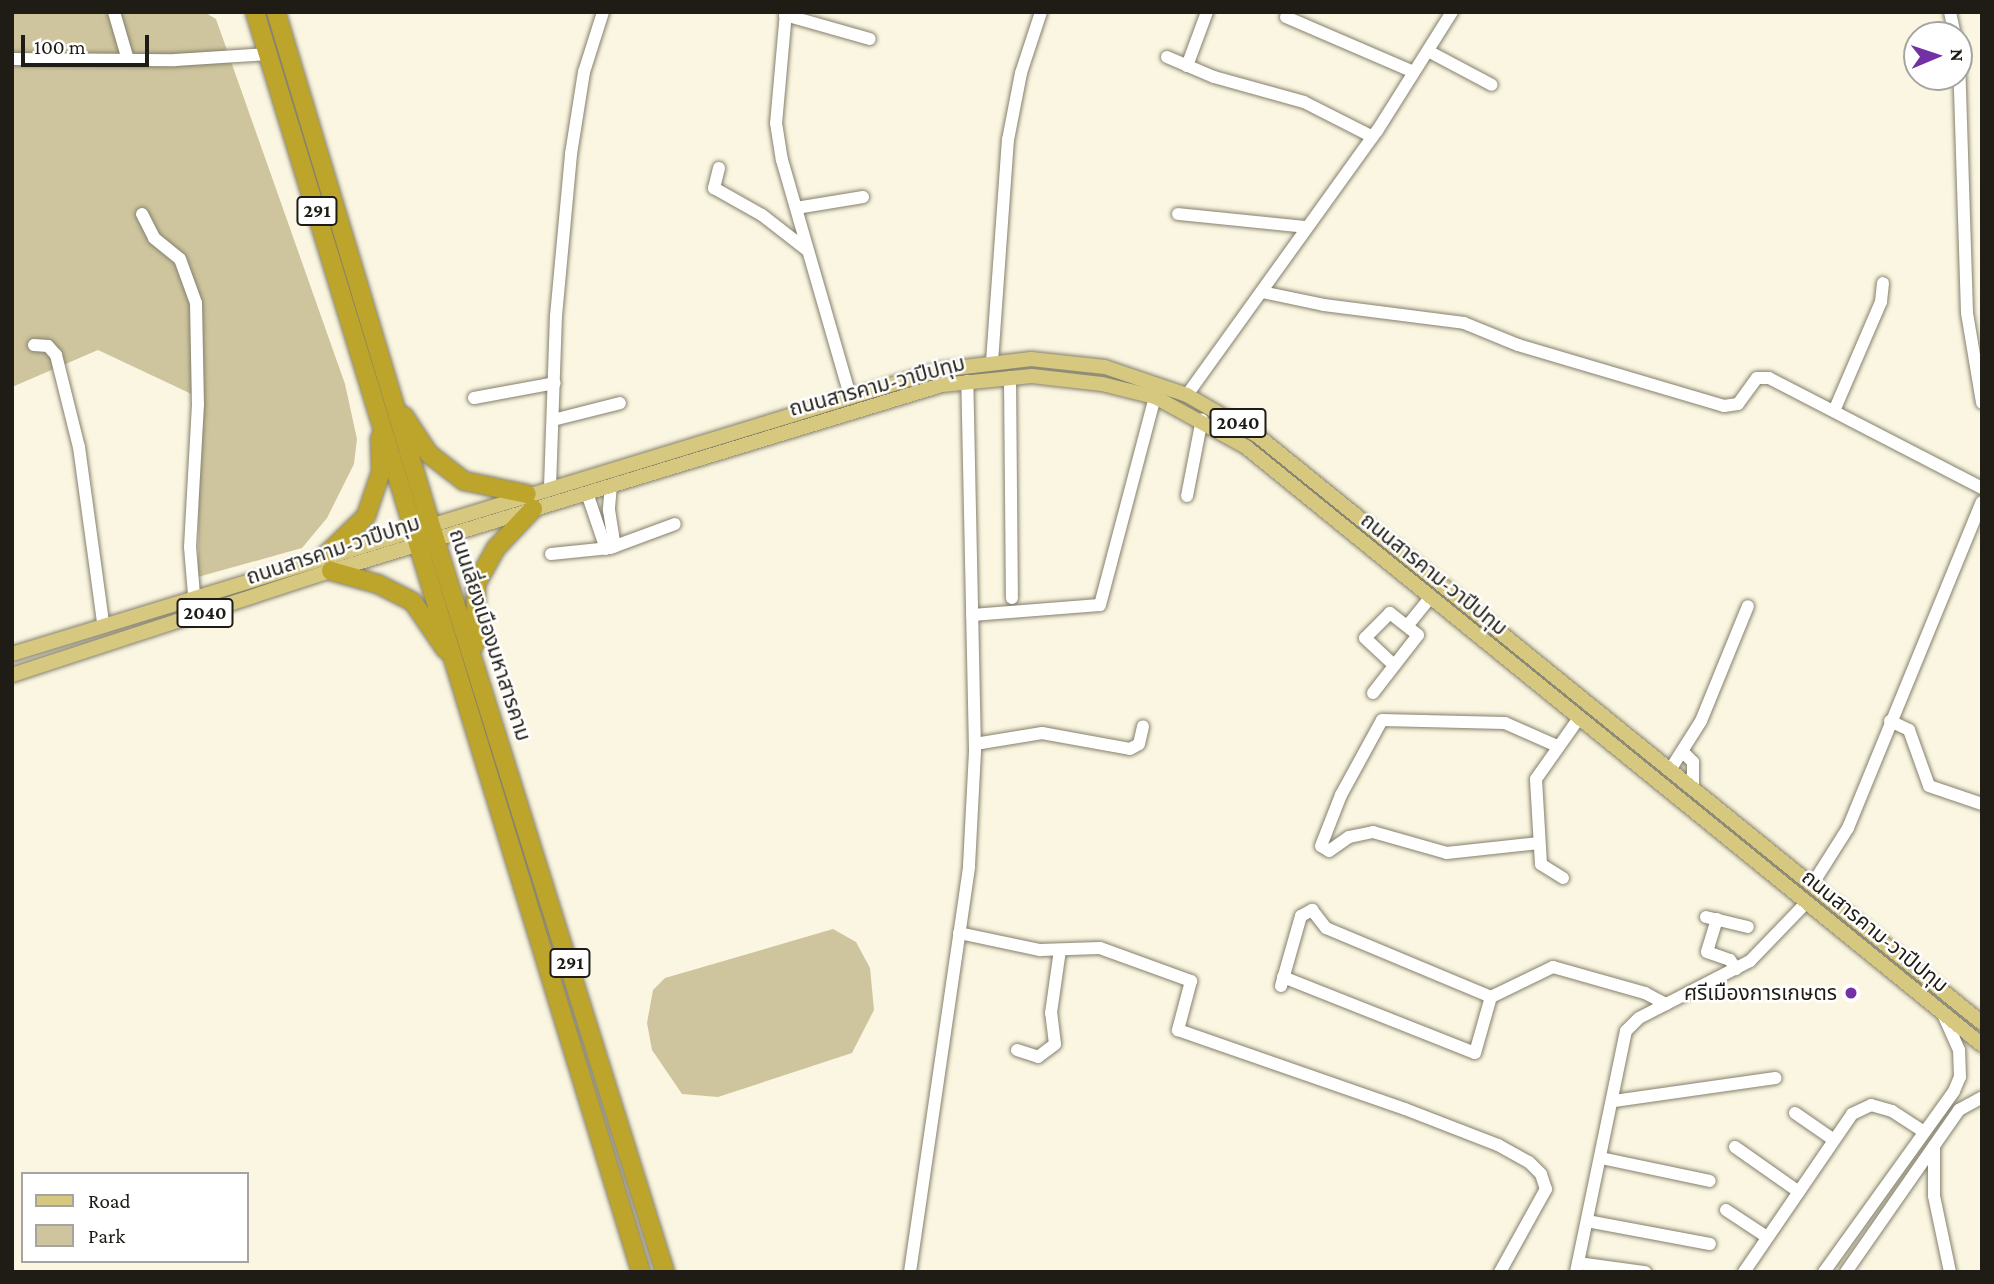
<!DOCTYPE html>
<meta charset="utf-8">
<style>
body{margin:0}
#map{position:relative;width:1994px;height:1284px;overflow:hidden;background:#fbf6e1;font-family:"Crimson Pro","Noto Sans Thai",serif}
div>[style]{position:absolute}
.green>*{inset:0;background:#cec59e}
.roads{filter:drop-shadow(0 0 2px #84806d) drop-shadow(0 0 2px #84806d)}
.minor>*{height:12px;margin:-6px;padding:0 6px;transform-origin:6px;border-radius:6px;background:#fff}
.major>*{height:14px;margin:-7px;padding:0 7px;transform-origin:7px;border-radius:7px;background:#d7c880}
.highway>*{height:18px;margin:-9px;padding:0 9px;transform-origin:9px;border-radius:9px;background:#bda42b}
.dots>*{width:19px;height:19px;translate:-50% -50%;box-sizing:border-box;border:4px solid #fff;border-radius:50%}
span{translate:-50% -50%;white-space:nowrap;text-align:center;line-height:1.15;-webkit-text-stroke:5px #fff;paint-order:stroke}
.shield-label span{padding:2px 5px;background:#fff;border:2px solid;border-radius:5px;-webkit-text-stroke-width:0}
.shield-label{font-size:19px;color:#1e1c15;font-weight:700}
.street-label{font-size:21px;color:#1e1c15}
.poi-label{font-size:21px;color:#1e1c15}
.right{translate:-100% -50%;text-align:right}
.frame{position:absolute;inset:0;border:14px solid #1e1c15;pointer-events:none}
.legend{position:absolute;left:21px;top:1172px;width:228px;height:91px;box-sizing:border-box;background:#fff;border:2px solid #a5a4a1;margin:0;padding:9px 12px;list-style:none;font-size:21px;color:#1e1c15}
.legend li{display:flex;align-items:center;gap:14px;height:35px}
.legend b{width:35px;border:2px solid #a5a4a1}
.north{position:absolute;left:1903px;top:21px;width:70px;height:70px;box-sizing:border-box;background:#fff;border:2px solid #a5a4a1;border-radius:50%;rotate:88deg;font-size:19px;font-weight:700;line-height:28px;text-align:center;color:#1e1c15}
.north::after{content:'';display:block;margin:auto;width:24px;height:32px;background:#7331a5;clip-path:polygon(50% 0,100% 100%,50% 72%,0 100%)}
.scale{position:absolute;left:21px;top:35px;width:128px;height:32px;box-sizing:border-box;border:4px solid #1e1c15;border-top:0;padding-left:9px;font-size:21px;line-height:24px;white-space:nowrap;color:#1e1c15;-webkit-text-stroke:5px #fff;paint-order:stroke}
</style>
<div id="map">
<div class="green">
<div style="clip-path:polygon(12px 12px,204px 12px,216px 19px,345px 384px,357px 439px,354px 464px,327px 518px,302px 548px,198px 577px,200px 398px,98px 350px,12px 387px)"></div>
<div style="clip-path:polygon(833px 929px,856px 942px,870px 968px,874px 1010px,852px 1053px,718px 1097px,682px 1094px,652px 1050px,647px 1023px,653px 990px,665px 978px)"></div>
</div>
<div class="roads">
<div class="minor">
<div style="left:114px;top:12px;width:50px;rotate:73.7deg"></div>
<div style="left:786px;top:12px;width:111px;rotate:95.1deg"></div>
<div style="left:776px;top:123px;width:37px;rotate:81deg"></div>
<div style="left:782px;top:160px;width:245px;rotate:73.9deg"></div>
<div style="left:1950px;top:12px;width:24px;rotate:78deg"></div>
<div style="left:785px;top:15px;width:88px;rotate:15.8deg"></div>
<div style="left:1286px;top:17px;width:139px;rotate:23.3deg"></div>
<div style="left:1428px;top:51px;width:72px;rotate:28deg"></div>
<div style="left:1167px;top:57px;width:51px;rotate:23.1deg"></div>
<div style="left:1214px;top:77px;width:93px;rotate:15.5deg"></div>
<div style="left:1304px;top:102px;width:77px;rotate:26.9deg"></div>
<div style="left:1959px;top:58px;width:255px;rotate:88.2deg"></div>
<div style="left:1967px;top:313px;width:91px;rotate:80.5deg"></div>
<div style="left:12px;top:59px;width:163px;rotate:0.4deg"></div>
<div style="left:175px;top:60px;width:94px;rotate:-3.7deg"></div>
<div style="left:1187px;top:66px;width:58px;rotate:-69.7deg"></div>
<div style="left:719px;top:168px;width:21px;rotate:104deg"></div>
<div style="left:714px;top:188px;width:55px;rotate:29.4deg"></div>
<div style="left:762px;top:215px;width:57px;rotate:37.9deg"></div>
<div style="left:796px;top:208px;width:68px;rotate:-9.3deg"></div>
<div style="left:142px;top:214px;width:27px;rotate:63deg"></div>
<div style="left:154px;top:238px;width:33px;rotate:39deg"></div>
<div style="left:180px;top:259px;width:47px;rotate:70deg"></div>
<div style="left:196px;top:303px;width:101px;rotate:88.9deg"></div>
<div style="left:198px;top:404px;width:143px;rotate:93.2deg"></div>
<div style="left:190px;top:547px;width:48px;rotate:85.2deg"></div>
<div style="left:1178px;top:214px;width:129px;rotate:5.8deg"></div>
<div style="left:1262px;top:292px;width:63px;rotate:11.8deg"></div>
<div style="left:1324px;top:305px;width:141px;rotate:7.3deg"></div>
<div style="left:1464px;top:323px;width:58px;rotate:22.2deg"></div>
<div style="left:1518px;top:345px;width:215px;rotate:16.5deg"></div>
<div style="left:1724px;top:406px;width:14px;rotate:-8deg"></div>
<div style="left:1738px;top:404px;width:32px;rotate:-54deg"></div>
<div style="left:1757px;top:378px;width:12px"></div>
<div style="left:1769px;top:378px;width:240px;rotate:27.3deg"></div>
<div style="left:34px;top:345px;width:14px;rotate:4deg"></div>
<div style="left:48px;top:346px;width:12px;rotate:48deg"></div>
<div style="left:56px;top:355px;width:95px;rotate:76deg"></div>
<div style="left:79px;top:447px;width:178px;rotate:82.2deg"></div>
<div style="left:992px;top:362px;width:223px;rotate:-85.9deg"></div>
<div style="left:1008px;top:140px;width:68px;rotate:-79deg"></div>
<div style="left:1021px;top:73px;width:64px;rotate:-71.8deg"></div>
<div style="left:1010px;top:377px;width:221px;rotate:89.5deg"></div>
<div style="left:1187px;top:395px;width:325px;rotate:-54.3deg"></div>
<div style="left:1377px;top:131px;width:141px;rotate:-57.8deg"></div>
<div style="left:474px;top:398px;width:82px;rotate:-10.5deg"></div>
<div style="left:1834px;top:411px;width:119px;rotate:-66.7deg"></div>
<div style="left:1881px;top:302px;width:19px;rotate:-84deg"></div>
<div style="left:553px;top:420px;width:69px;rotate:-14.2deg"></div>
<div style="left:611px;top:485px;width:25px;rotate:95deg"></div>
<div style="left:609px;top:510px;width:37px;rotate:81deg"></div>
<div style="left:550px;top:487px;width:171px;rotate:-88deg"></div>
<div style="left:556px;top:316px;width:163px;rotate:-84.7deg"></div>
<div style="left:571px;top:154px;width:83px;rotate:-81deg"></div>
<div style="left:584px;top:72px;width:63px;rotate:-72.4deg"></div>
<div style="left:587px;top:493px;width:59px;rotate:71.3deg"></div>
<div style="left:1187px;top:496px;width:78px;rotate:-79deg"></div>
<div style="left:551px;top:554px;width:59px;rotate:-5.8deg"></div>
<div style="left:610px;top:548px;width:69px;rotate:-20.3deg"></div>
<div style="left:972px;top:615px;width:128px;rotate:-4.5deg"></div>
<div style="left:1100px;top:605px;width:215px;rotate:-75.2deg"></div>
<div style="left:1408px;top:625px;width:36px;rotate:-51deg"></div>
<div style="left:1373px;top:693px;width:73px;rotate:-52.2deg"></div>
<div style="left:1418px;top:635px;width:36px;rotate:-142deg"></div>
<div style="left:1390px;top:613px;width:35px;rotate:135deg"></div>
<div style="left:1365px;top:638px;width:40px;rotate:43deg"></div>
<div style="left:1890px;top:721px;width:21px;rotate:25deg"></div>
<div style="left:1909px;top:730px;width:59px;rotate:70.3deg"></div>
<div style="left:1929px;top:786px;width:56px;rotate:18.8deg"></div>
<div style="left:975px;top:744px;width:68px;rotate:-9.3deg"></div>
<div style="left:1042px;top:733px;width:89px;rotate:10.3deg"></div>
<div style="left:1130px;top:749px;width:10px;rotate:-29deg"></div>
<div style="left:1139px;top:744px;width:18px;rotate:-77deg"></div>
<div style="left:1684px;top:753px;width:13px;rotate:45deg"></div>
<div style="left:1693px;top:762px;width:27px;rotate:90deg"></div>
<div style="left:1670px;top:770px;width:58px;rotate:-57.7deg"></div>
<div style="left:1701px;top:721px;width:124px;rotate:-67.8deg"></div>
<div style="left:1539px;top:843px;width:93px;rotate:173.8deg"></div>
<div style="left:1447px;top:853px;width:77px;rotate:-164.2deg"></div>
<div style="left:1373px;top:832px;width:25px;rotate:168deg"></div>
<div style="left:1349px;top:837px;width:24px;rotate:145deg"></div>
<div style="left:1329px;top:851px;width:9px;rotate:-148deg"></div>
<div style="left:1321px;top:846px;width:55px;rotate:-68.6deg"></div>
<div style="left:1341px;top:795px;width:85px;rotate:-61.3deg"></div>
<div style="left:1382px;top:720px;width:123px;rotate:1.4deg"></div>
<div style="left:1505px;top:723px;width:57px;rotate:23.9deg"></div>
<div style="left:1563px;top:878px;width:26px;rotate:-148deg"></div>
<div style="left:1541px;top:864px;width:85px;rotate:-93.4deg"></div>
<div style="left:1536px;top:779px;width:75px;rotate:-54.8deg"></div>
<div style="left:1812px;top:885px;width:67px;rotate:-57.7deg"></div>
<div style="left:1848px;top:828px;width:352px;rotate:-67.7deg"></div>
<div style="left:1706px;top:917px;width:43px;rotate:13.4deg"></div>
<div style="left:1717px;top:919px;width:34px;rotate:107deg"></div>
<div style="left:1707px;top:952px;width:24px;rotate:19deg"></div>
<div style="left:1730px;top:960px;width:11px;rotate:56deg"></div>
<div style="left:959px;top:933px;width:83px;rotate:11.9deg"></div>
<div style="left:1040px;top:950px;width:60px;rotate:-1.9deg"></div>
<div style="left:1100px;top:948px;width:97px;rotate:19.9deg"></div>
<div style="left:1191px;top:981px;width:51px;rotate:104.9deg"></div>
<div style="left:1178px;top:1030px;width:240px;rotate:19.2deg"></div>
<div style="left:1405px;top:1109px;width:100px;rotate:21.2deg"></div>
<div style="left:1498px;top:1145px;width:35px;rotate:29deg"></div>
<div style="left:1529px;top:1162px;width:17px;rotate:45deg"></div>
<div style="left:1541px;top:1174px;width:16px;rotate:72deg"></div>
<div style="left:1546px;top:1189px;width:95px;rotate:119deg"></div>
<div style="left:1283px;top:977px;width:206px;rotate:21.6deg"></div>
<div style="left:1475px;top:1053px;width:58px;rotate:-74.1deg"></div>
<div style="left:1281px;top:986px;width:73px;rotate:-74.1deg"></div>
<div style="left:1301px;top:916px;width:13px;rotate:-29deg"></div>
<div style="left:1312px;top:910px;width:23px;rotate:52deg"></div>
<div style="left:1326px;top:928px;width:179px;rotate:22.7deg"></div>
<div style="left:1491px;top:997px;width:69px;rotate:-25.8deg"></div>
<div style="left:1553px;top:967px;width:96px;rotate:15.8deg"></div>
<div style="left:1645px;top:993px;width:24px;rotate:28deg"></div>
<div style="left:1017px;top:1050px;width:22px;rotate:18deg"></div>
<div style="left:1038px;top:1057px;width:21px;rotate:-37deg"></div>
<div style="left:1055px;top:1044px;width:31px;rotate:-97deg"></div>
<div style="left:1051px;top:1013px;width:64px;rotate:-81.9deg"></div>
<div style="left:1614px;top:1101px;width:163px;rotate:-8.1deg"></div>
<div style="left:1795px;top:1113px;width:47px;rotate:34.7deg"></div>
<div style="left:1934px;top:1146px;width:50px;rotate:90deg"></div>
<div style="left:1934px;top:1196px;width:78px;rotate:78.1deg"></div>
<div style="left:1735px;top:1147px;width:78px;rotate:35.1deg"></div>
<div style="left:1601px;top:1158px;width:111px;rotate:11.9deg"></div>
<div style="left:1726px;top:1210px;width:49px;rotate:33.4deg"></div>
<div style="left:1587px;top:1221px;width:125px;rotate:10.6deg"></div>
<div style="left:1578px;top:1263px;width:68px;rotate:7.7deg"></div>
<div style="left:910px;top:1272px;width:410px;rotate:-81.7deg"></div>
<div style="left:969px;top:866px;width:116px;rotate:-87deg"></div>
<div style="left:975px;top:750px;width:369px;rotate:-91.2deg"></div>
<div style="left:1576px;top:1272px;width:246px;rotate:-78.3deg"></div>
<div style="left:1626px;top:1031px;width:18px;rotate:-45deg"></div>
<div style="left:1639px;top:1018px;width:125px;rotate:-27.2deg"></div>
<div style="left:1750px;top:961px;width:82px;rotate:-46deg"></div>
<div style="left:1744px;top:1272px;width:191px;rotate:-55.6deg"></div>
<div style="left:1852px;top:1114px;width:21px;rotate:-25deg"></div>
<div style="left:1871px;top:1105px;width:22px;rotate:16deg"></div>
<div style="left:1892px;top:1111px;width:38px;rotate:33deg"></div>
<div style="left:1824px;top:1272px;width:223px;rotate:-54.3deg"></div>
<div style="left:1954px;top:1091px;width:15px;rotate:-67deg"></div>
<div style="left:1960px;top:1077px;width:27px;rotate:-92deg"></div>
<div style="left:1959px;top:1050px;width:39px;rotate:-114deg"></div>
<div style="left:1846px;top:1272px;width:198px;rotate:-55.1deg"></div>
<div style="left:1959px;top:1110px;width:26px;rotate:-29deg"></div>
</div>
<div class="major">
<div style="left:12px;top:654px;width:970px;rotate:-17.03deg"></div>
<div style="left:939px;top:370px;width:93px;rotate:-6.8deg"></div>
<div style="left:1031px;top:359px;width:74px;rotate:6.2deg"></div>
<div style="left:1105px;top:367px;width:87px;rotate:18.9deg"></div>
<div style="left:1187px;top:395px;width:82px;rotate:30deg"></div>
<div style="left:1258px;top:436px;width:932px;rotate:39.03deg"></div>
<div style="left:12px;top:675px;width:336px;rotate:-18.1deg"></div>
<div style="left:331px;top:571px;width:639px;rotate:-16.93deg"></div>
<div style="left:942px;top:385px;width:90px;rotate:-5.7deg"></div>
<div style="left:1032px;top:376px;width:70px;rotate:6.5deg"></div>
<div style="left:1102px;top:384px;width:55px;rotate:13.8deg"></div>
<div style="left:1155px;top:397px;width:104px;rotate:28.8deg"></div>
<div style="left:1246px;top:447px;width:948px;rotate:39.09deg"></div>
</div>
<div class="highway">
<div style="left:255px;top:12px;width:1318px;rotate:72.97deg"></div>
<div style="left:276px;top:12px;width:550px;rotate:73.21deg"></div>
<div style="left:435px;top:539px;width:768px;rotate:72.58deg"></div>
<div style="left:404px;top:416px;width:45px;rotate:56.7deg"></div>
<div style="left:429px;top:454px;width:44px;rotate:37.6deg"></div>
<div style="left:464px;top:481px;width:64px;rotate:11.7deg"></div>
<div style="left:326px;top:555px;width:56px;rotate:-44.3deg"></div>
<div style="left:366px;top:516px;width:46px;rotate:-71.2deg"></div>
<div style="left:381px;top:472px;width:34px;rotate:-92deg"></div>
<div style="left:331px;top:571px;width:49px;rotate:15.5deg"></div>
<div style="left:378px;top:584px;width:39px;rotate:27deg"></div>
<div style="left:413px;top:602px;width:58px;rotate:55.5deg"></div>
<div style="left:475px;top:644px;width:60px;rotate:-89deg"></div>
<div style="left:476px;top:584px;width:41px;rotate:-60.9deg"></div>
<div style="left:496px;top:548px;width:54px;rotate:-46.5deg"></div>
</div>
</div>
<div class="dots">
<div style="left:1851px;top:993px;background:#7331a5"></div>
</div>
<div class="shield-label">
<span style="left:317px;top:211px">291</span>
<span style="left:1238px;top:423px">2040</span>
<span style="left:205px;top:613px">2040</span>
<span style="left:570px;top:963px">291</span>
</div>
<div class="street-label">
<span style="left:877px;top:386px;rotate:-15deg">ถนนสารคาม-วาปีปทุม</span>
<span style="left:333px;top:550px;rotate:-18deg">ถนนสารคาม-วาปีปทุม</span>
<span style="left:1434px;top:574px;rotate:39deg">ถนนสารคาม-วาปีปทุม</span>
<span style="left:490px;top:635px;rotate:72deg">ถนนเลี่ยงเมืองมหาสารคาม</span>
<span style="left:1875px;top:931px;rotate:39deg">ถนนสารคาม-วาปีปทุม</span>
</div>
<div class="poi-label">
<span class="right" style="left:1837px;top:993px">ศรีเมืองการเกษตร</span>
</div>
<div class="frame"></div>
<ul class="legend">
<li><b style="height:9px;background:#d7c880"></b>Road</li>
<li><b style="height:19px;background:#cec59e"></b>Park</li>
</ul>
<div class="north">N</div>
<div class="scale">100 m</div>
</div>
